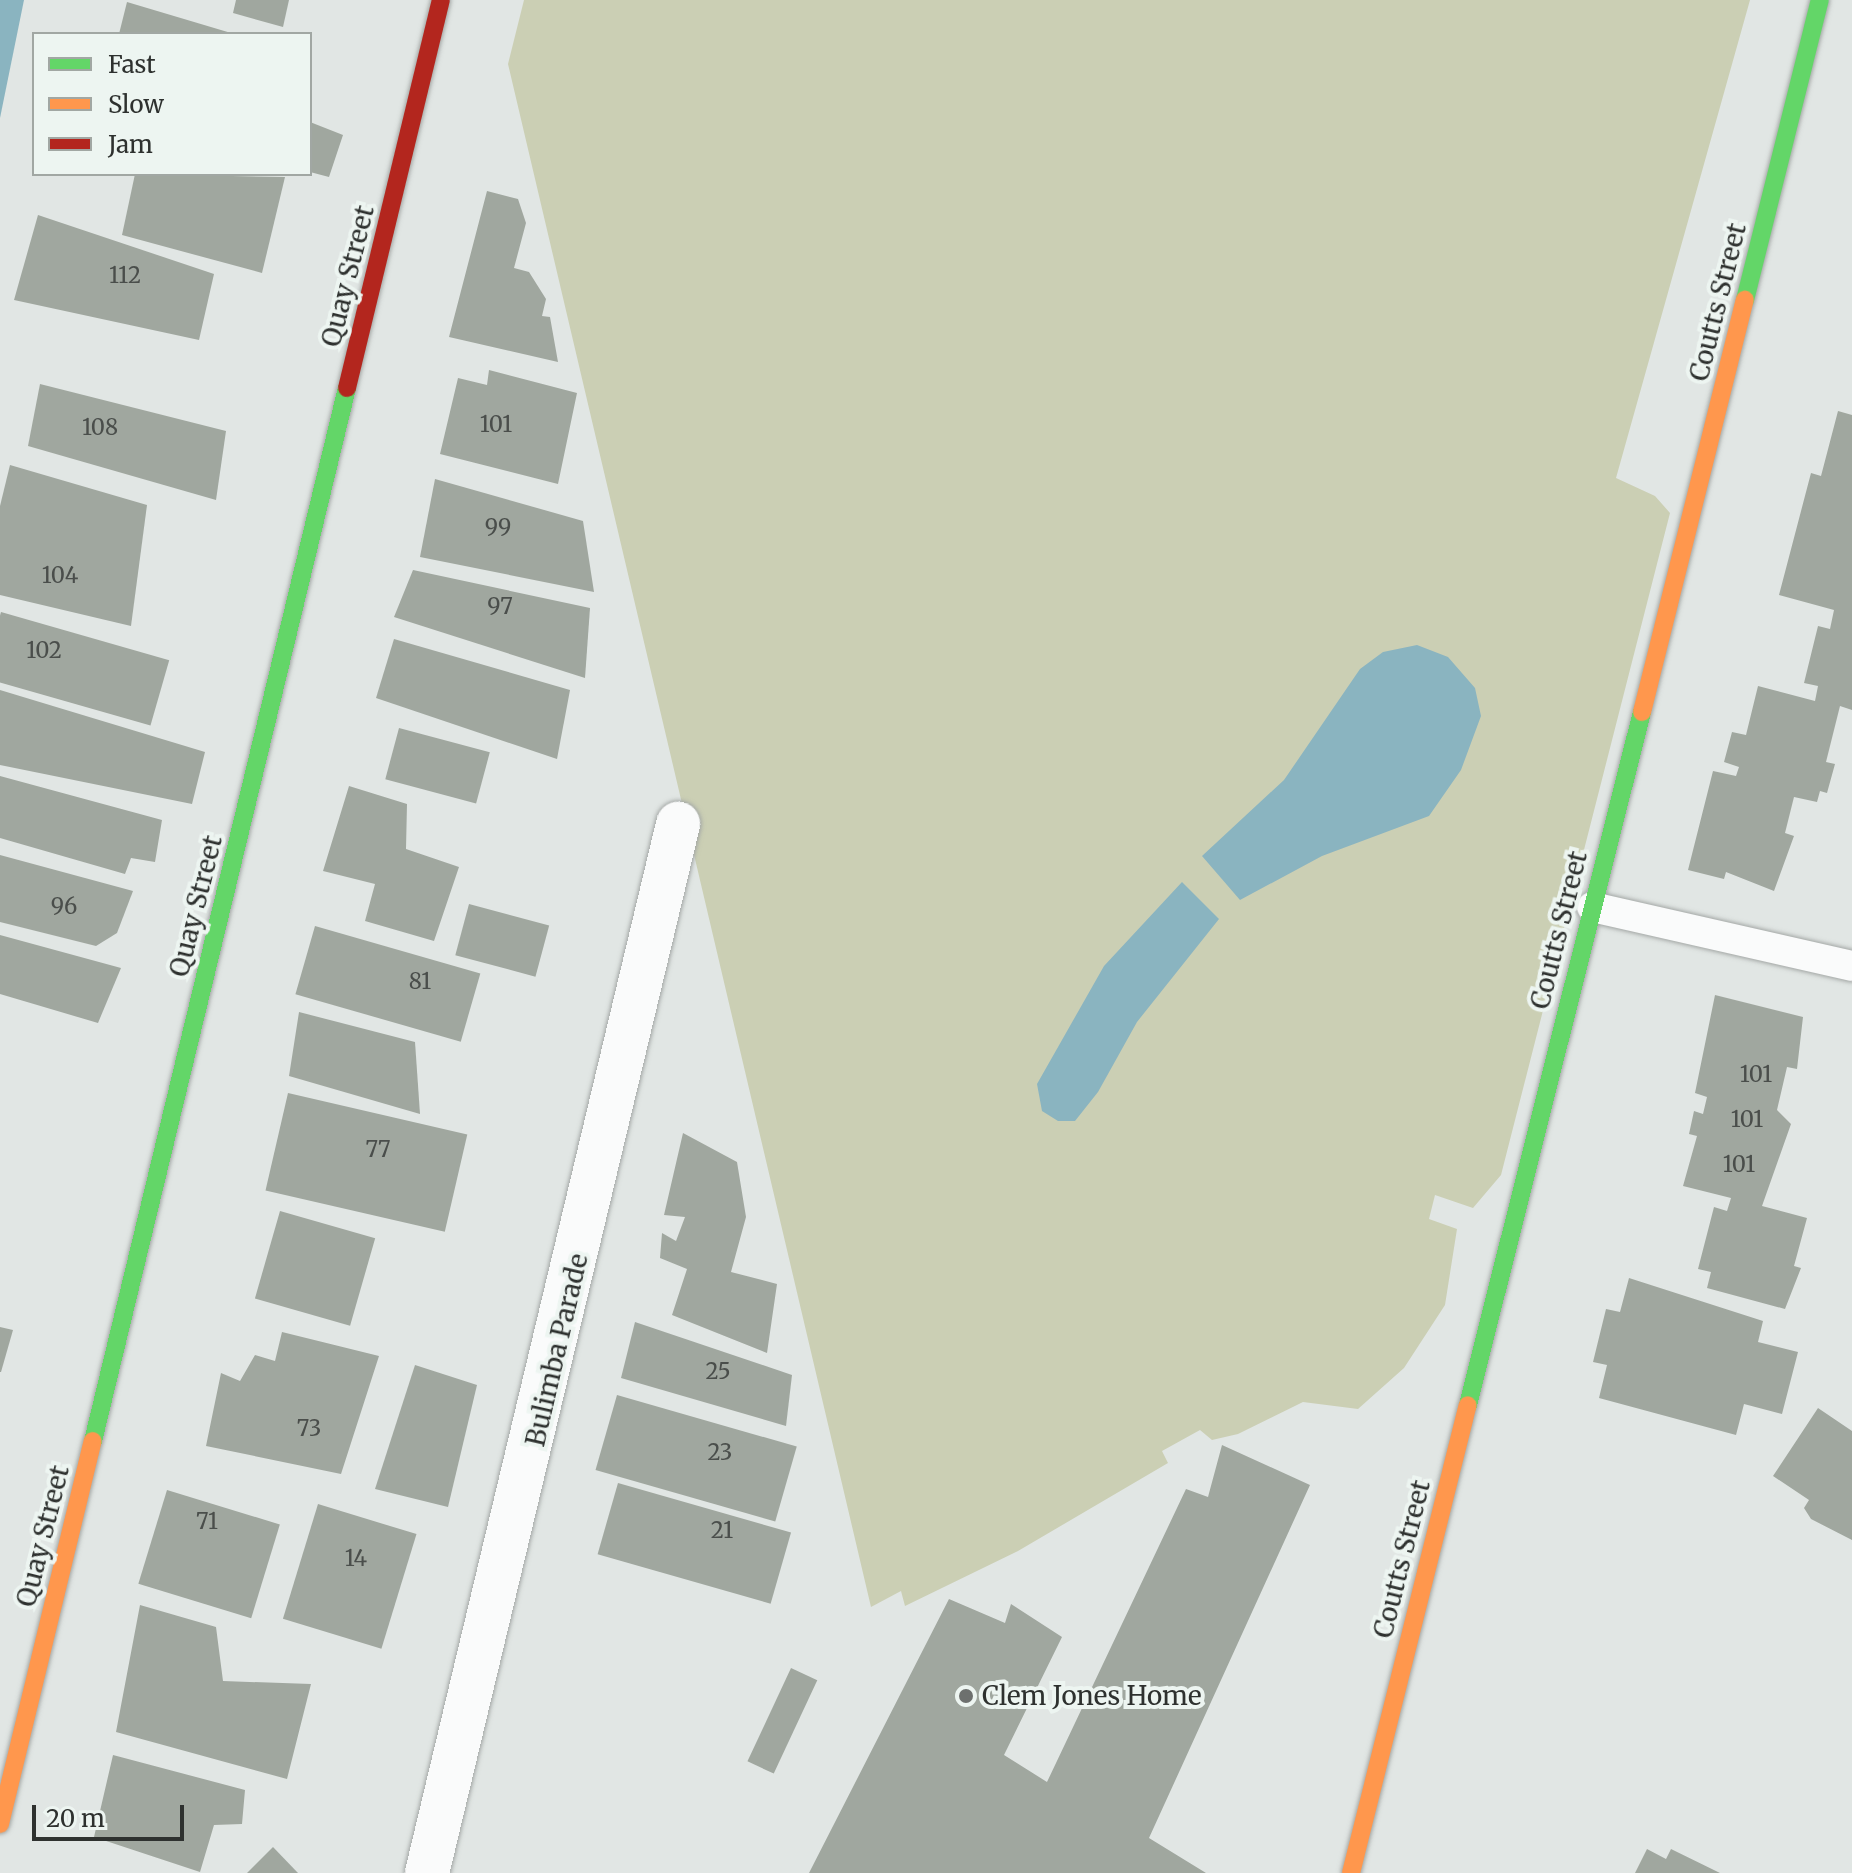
<!DOCTYPE html>
<style>
body{margin:0}
#map{position:relative;width:1852px;height:1873px;overflow:hidden;background:#e1e6e4;font-family:Merriweather,serif}
div>[style]{position:absolute}
.green>*{inset:0;background:#cbcfb4}
.water>*{inset:0;background:#8ab4c0}
.building>*{inset:0;background:#a0a79f;transform-origin:0 0}
.roads{filter:drop-shadow(0 0 2px #a4a8a6) drop-shadow(0 0 2px #a4a8a6)}
.lane>*{height:30px;margin:-15px;padding:0 15px;transform-origin:15px;border-radius:15px;background:#fafbfb}
.street>*{height:44px;margin:-22px;padding:0 22px;transform-origin:22px;border-radius:22px;background:#fafbfb}
.fast>*{height:18px;margin:-9px;padding:0 9px;transform-origin:9px;border-radius:9px;background:#63d668}
.slow>*{height:18px;margin:-9px;padding:0 9px;transform-origin:9px;border-radius:9px;background:#ff974d}
.jam>*{height:18px;margin:-9px;padding:0 9px;transform-origin:9px;border-radius:9px;background:#b3261e}
.dots>*{width:22px;height:22px;translate:-50% -50%;box-sizing:border-box;border:4px solid #edf5f1;border-radius:50%}
span{translate:-50% -50%;white-space:nowrap;text-align:center;line-height:1.15;-webkit-text-stroke:8px #edf5f1;paint-order:stroke}
.number-label{font-size:22px;color:#4a4e4b}
.number-label span{-webkit-text-stroke-width:0}
.street-label{font-size:26px;color:#2e312f}
.poi-label{font-size:26px;color:#2e312f}
.left{translate:0 -50%;text-align:left}
.legend{position:absolute;left:32px;top:32px;width:280px;height:144px;box-sizing:border-box;background:#edf5f1;border:2px solid #a1a7a3;margin:0;padding:10px 14px;list-style:none;font-size:24px;color:#2e312f}
.legend li{display:flex;align-items:center;gap:16px;height:40px}
.legend b{width:40px;border:2px solid #a1a7a3}
.scale{position:absolute;left:32px;top:1805px;width:152px;height:36px;box-sizing:border-box;border:4px solid #2e312f;border-top:0;padding-left:10px;font-size:24px;line-height:28px;white-space:nowrap;color:#2e312f;-webkit-text-stroke:6px #edf5f1;paint-order:stroke}
</style>
<div id="map">
<div class="green">
<div style="clip-path:polygon(524px 0,1750px 0,1616px 478px,1655px 496px,1670px 513px,1501px 1175px,1473px 1208px,1435px 1195px,1429px 1219px,1457px 1229px,1445px 1305px,1404px 1368px,1358px 1409px,1303px 1402px,1238px 1434px,1212px 1440px,1200px 1430px,1162px 1451px,1168px 1463px,1018px 1551px,905px 1606px,901px 1591px,871px 1607px,508px 64px)"></div>
</div>
<div class="water">
<div style="clip-path:polygon(0 0,24px 0,0 118px)"></div>
<div style="clip-path:polygon(1417px 645px,1448px 657px,1475px 688px,1481px 716px,1461px 770px,1429px 816px,1322px 856px,1240px 900px,1202px 856px,1284px 780px,1360px 669px,1383px 652px)"></div>
<div style="clip-path:polygon(1182px 882px,1219px 919px,1137px 1022px,1098px 1092px,1075px 1121px,1058px 1121px,1042px 1111px,1037px 1084px,1104px 966px)"></div>
</div>
<div class="building">
<div style="clip-path:polygon(236px 0,289px 0,283px 27px,233px 13px)"></div>
<div style="clip-path:polygon(127px 2px,231px 33px,231px 34px,119px 34px)"></div>
<div style="clip-path:polygon(310px 122px,343px 135px,329px 177px,310px 172px)"></div>
<div style="clip-path:polygon(135px 174px,285px 177px,262px 273px,122px 235px)"></div>
<div style="clip-path:polygon(487px 191px,518px 199px,526px 223px,514px 268px,529px 272px,546px 299px,542px 316px,550px 317px,558px 362px,449px 337px)"></div>
<div style="clip-path:polygon(38px 215px,214px 274px,199px 340px,14px 300px)"></div>
<div style="clip-path:polygon(489px 370px,577px 393px,558px 484px,440px 454px,458px 378px,487px 385px)"></div>
<div style="clip-path:polygon(40px 384px,226px 431px,216px 500px,28px 446px)"></div>
<div style="clip-path:polygon(1838px 411px,1852px 415px,1852px 710px,1840px 706px,1826px 762px,1835px 764px,1827px 793px,1820px 791px,1817px 802px,1794px 797px,1785px 833px,1794px 836px,1774px 891px,1726px 872px,1724px 879px,1688px 870px,1713px 771px,1736px 776px,1739px 767px,1724px 762px,1732px 732px,1746px 735px,1758px 686px,1815px 701px,1818px 686px,1804px 683px,1818px 626px,1830px 629px,1834px 610px,1779px 595px,1811px 473px,1821px 476px)"></div>
<div style="clip-path:polygon(10px 465px,147px 505px,131px 626px,0 595px,0 506px)"></div>
<div style="clip-path:polygon(435px 479px,583px 521px,594px 592px,420px 557px)"></div>
<div style="clip-path:polygon(413px 570px,590px 608px,585px 678px,394px 617px)"></div>
<div style="left:1px;top:612px;width:175px;height:68px;rotate:16deg"></div>
<div style="clip-path:polygon(394px 639px,570px 690px,557px 759px,376px 698px)"></div>
<div style="clip-path:polygon(0 690px,205px 752px,192px 804px,0 765px)"></div>
<div style="left:399px;top:728px;width:94px;height:53px;rotate:15deg"></div>
<div style="clip-path:polygon(0 776px,162px 820px,155px 862px,131px 858px,125px 874px,0 838px)"></div>
<div style="clip-path:polygon(349px 786px,407px 804px,406px 849px,459px 867px,434px 941px,365px 921px,375px 884px,323px 871px)"></div>
<div style="clip-path:polygon(0 855px,133px 891px,117px 933px,96px 946px,0 922px)"></div>
<div style="left:469px;top:904px;width:83px;height:53px;rotate:15deg"></div>
<div style="left:315px;top:926px;width:172px;height:71px;rotate:16deg"></div>
<div style="clip-path:polygon(0 935px,121px 968px,98px 1023px,0 994px)"></div>
<div style="clip-path:polygon(1715px 995px,1803px 1017px,1797px 1069px,1787px 1067px,1777px 1110px,1791px 1124px,1762px 1206px,1807px 1218px,1794px 1266px,1801px 1268px,1785px 1309px,1707px 1288px,1711px 1272px,1698px 1269px,1714px 1207px,1727px 1211px,1731px 1198px,1683px 1186px,1697px 1136px,1689px 1134px,1694px 1111px,1703px 1114px,1707px 1097px,1695px 1093px)"></div>
<div style="clip-path:polygon(299px 1012px,415px 1042px,420px 1114px,289px 1076px)"></div>
<div style="left:288px;top:1093px;width:184px;height:100px;rotate:13deg"></div>
<div style="clip-path:polygon(683px 1133px,737px 1162px,746px 1217px,731px 1272px,777px 1284px,767px 1353px,672px 1315px,687px 1269px,660px 1258px,662px 1233px,676px 1241px,685px 1217px,664px 1215px)"></div>
<div style="left:280px;top:1211px;width:99px;height:91px;rotate:16deg"></div>
<div style="clip-path:polygon(1629px 1278px,1763px 1321px,1758px 1342px,1798px 1352px,1782px 1414px,1744px 1404px,1736px 1435px,1599px 1398px,1607px 1365px,1593px 1362px,1606px 1309px,1620px 1312px)"></div>
<div style="clip-path:polygon(635px 1322px,792px 1375px,786px 1426px,621px 1378px)"></div>
<div style="clip-path:polygon(0 1327px,13px 1330px,1px 1372px,0 1372px)"></div>
<div style="clip-path:polygon(282px 1332px,379px 1356px,341px 1474px,206px 1446px,221px 1373px,240px 1381px,255px 1355px,275px 1361px)"></div>
<div style="clip-path:polygon(415px 1365px,477px 1385px,448px 1507px,375px 1489px)"></div>
<div style="left:617px;top:1395px;width:187px;height:78px;rotate:16deg"></div>
<div style="clip-path:polygon(1818px 1408px,1852px 1431px,1852px 1540px,1811px 1519px,1804px 1508px,1809px 1500px,1773px 1476px)"></div>
<div style="clip-path:polygon(1222px 1445px,1310px 1485px,1149px 1838px,1206px 1873px,809px 1873px,949px 1599px,1005px 1623px,1011px 1604px,1062px 1637px,1004px 1755px,1047px 1782px,1186px 1489px,1208px 1497px)"></div>
<div style="left:618px;top:1483px;width:180px;height:74px;rotate:16deg"></div>
<div style="left:167px;top:1490px;width:118px;height:98px;rotate:17deg"></div>
<div style="left:318px;top:1504px;width:103px;height:120px;rotate:17deg"></div>
<div style="clip-path:polygon(140px 1605px,216px 1627px,223px 1681px,311px 1684px,287px 1779px,116px 1732px)"></div>
<div style="left:791px;top:1668px;width:29px;height:103px;rotate:25deg"></div>
<div style="clip-path:polygon(113px 1755px,245px 1790px,242px 1824px,214px 1825px,200px 1872px,94px 1837px)"></div>
<div style="clip-path:polygon(273px 1847px,298px 1873px,247px 1873px)"></div>
<div style="clip-path:polygon(1647px 1849px,1666px 1859px,1671px 1849px,1720px 1873px,1635px 1873px)"></div>
</div>
<div class="roads">
<div class="lane">
<div style="left:1592px;top:907px;width:267px;rotate:12.8deg"></div>
</div>
<div class="street">
<div style="left:427px;top:1873px;width:1079px;rotate:-76.54deg"></div>
</div>
<div class="fast">
<div style="left:1745px;top:300px;width:309px;rotate:-76deg"></div>
<div style="left:1468px;top:1405px;width:715px;rotate:-75.91deg"></div>
<div style="left:93px;top:1441px;width:1083px;rotate:-76.44deg"></div>
</div>
<div class="slow">
<div style="left:1642px;top:712px;width:425px;rotate:-76deg"></div>
<div style="left:0;top:1824px;width:394px;rotate:-76.4deg"></div>
<div style="left:1351px;top:1873px;width:482px;rotate:-76deg"></div>
</div>
<div class="jam">
<div style="left:347px;top:388px;width:399px;rotate:-76.4deg"></div>
</div>
</div>
<div class="dots">
<div style="left:966px;top:1696px;background:#6d706e"></div>
</div>
<div class="number-label">
<span style="left:125px;top:276px">112</span>
<span style="left:496px;top:425px">101</span>
<span style="left:100px;top:428px">108</span>
<span style="left:498px;top:528px">99</span>
<span style="left:60px;top:576px">104</span>
<span style="left:500px;top:607px">97</span>
<span style="left:44px;top:651px">102</span>
<span style="left:64px;top:907px">96</span>
<span style="left:420px;top:982px">81</span>
<span style="left:1756px;top:1075px">101</span>
<span style="left:1747px;top:1120px">101</span>
<span style="left:378px;top:1150px">77</span>
<span style="left:1739px;top:1165px">101</span>
<span style="left:718px;top:1372px">25</span>
<span style="left:309px;top:1429px">73</span>
<span style="left:720px;top:1453px">23</span>
<span style="left:207px;top:1522px">71</span>
<span style="left:722px;top:1531px">21</span>
<span style="left:356px;top:1559px">14</span>
</div>
<div class="street-label">
<span style="left:348px;top:276px;rotate:-76deg">Quay Street</span>
<span style="left:1718px;top:302px;rotate:-76deg">Coutts Street</span>
<span style="left:196px;top:906px;rotate:-76deg">Quay Street</span>
<span style="left:1559px;top:930px;rotate:-76deg">Coutts Street</span>
<span style="left:557px;top:1350px;rotate:-77deg">Bulimba Parade</span>
<span style="left:43px;top:1536px;rotate:-76deg">Quay Street</span>
<span style="left:1402px;top:1559px;rotate:-76deg">Coutts Street</span>
</div>
<div class="poi-label">
<span class="left" style="left:982px;top:1696px">Clem Jones Home</span>
</div>
<ul class="legend">
<li><b style="height:10px;background:#63d668"></b>Fast</li>
<li><b style="height:10px;background:#ff974d"></b>Slow</li>
<li><b style="height:10px;background:#b3261e"></b>Jam</li>
</ul>
<div class="scale">20 m</div>
</div>
